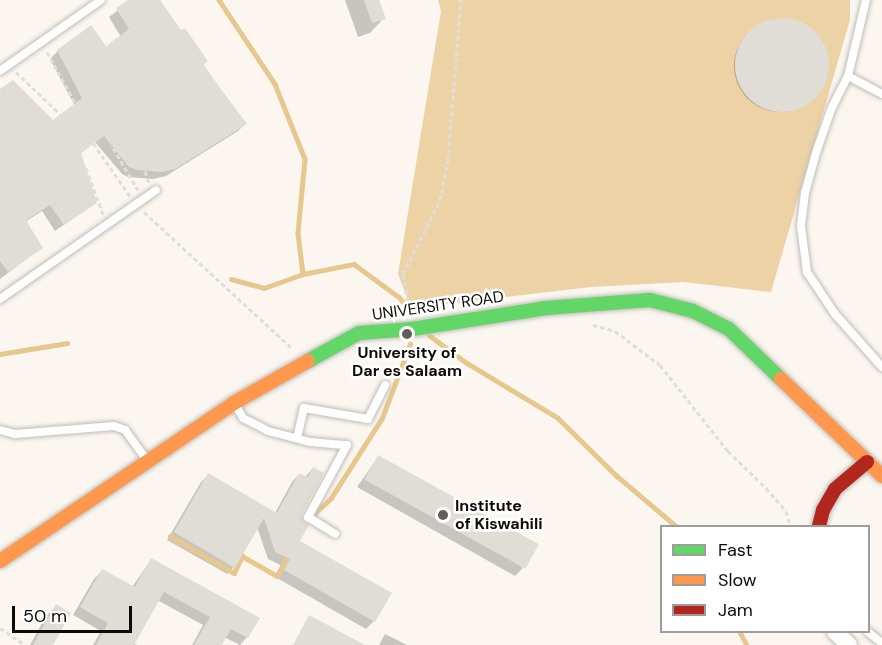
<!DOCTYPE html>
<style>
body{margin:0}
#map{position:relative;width:882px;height:645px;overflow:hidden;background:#fbf7f0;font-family:"DM Sans",sans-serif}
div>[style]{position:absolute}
.forest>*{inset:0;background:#ecd2a4}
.shadow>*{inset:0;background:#0003}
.round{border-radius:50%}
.stream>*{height:4.5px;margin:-2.25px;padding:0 2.25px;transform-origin:2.25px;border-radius:2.25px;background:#e6c78d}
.building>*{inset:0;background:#e0ddd7;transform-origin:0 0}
.path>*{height:3px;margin-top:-1.5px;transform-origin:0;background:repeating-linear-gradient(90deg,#e0dedc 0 4.5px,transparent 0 7.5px)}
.roads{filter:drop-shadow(0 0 2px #c0bdb8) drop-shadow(0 0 2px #c0bdb8)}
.lane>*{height:8px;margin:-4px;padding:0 4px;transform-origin:4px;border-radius:4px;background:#fefefd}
.street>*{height:16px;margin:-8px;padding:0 8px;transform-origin:8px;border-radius:8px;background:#fefefd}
.fast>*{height:14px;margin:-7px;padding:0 7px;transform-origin:7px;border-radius:7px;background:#63d668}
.slow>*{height:14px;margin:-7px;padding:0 7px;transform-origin:7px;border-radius:7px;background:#ff974d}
.jam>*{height:14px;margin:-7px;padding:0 7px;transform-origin:7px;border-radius:7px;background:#b3261e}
.dots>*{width:16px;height:16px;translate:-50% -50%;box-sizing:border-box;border:3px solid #fff;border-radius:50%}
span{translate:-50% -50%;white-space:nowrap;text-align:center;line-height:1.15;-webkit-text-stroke:5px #fff;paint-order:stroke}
.street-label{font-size:16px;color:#0d0b07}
.poi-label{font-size:16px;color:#0d0b07;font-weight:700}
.left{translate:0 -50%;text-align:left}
.legend{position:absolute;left:660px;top:525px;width:210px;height:108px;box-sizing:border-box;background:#fff;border:2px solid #9e9d9c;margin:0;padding:8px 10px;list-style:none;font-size:18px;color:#0d0b07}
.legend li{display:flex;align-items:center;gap:12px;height:30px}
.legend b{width:30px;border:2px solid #9e9d9c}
.scale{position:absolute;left:12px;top:606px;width:120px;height:27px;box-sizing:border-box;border:3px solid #0d0b07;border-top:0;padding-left:8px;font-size:18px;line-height:21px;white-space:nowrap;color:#0d0b07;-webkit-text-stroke:4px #fff;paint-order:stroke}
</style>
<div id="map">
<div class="forest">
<div style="clip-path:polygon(438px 0,850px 0,850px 20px,771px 292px,683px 282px,591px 287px,411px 308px,398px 274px,441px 11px)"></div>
</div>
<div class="shadow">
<div style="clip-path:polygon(131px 0,158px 0,245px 124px,238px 131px,166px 176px,153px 179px,128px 177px,122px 174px,95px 142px,80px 154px,95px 203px,55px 231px,42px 211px,25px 222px,41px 248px,0 279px,0 91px,53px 122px,75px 106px,50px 59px,58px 51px,106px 48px,121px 37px,109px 17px)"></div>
<div style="clip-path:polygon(345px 0,378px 0,384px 18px,370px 33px,358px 37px)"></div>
<div class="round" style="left:734px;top:20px;width:92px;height:92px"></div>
<div style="clip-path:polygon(378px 457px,523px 568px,515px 576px,357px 487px)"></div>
<div style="clip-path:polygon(313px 468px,301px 514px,298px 542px,389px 594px,374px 621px,366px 629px,277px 578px,284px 567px,268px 559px,257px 527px,234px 567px,227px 574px,167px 540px,201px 482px,208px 475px,275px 513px,292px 482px,299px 474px,305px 477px)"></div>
<div style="clip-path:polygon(151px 560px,247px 637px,240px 645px,224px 637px,220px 645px,192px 645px,203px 625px,157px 600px,133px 643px,137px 645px,93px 645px,101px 631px,73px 615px,94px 579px,102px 571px,132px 587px)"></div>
<div style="clip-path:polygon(56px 606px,52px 645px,30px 645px,46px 616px)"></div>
<div style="clip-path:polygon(385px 634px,407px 645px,379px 645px)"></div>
</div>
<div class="stream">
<div style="left:219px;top:0;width:101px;rotate:56.3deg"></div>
<div style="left:275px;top:84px;width:81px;rotate:68.2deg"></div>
<div style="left:305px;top:159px;width:74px;rotate:95.4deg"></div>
<div style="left:298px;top:233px;width:41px;rotate:83deg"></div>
<div style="left:231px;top:279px;width:34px;rotate:15deg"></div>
<div style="left:264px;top:288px;width:41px;rotate:-19.7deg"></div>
<div style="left:303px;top:274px;width:52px;rotate:-11.1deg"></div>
<div style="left:354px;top:264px;width:56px;rotate:36.3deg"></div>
<div style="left:399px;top:297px;width:9px;rotate:49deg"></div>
<div style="left:429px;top:335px;width:47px;rotate:36.4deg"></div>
<div style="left:467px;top:363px;width:106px;rotate:31.1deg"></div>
<div style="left:558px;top:418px;width:83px;rotate:44.5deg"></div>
<div style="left:617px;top:476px;width:77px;rotate:40.3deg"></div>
<div style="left:0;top:354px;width:68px;rotate:-9.3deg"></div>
<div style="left:314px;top:514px;width:23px;rotate:-43deg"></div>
<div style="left:331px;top:498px;width:95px;rotate:-57.5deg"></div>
<div style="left:382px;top:418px;width:79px;rotate:-69.3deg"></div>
<div style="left:170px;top:536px;width:74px;rotate:30deg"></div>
<div style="left:234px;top:573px;width:19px;rotate:-65deg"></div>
<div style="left:242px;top:556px;width:40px;rotate:29.7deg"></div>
<div style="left:277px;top:576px;width:25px;rotate:-63deg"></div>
<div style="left:740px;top:632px;width:15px;rotate:62deg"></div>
</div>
<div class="building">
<div style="clip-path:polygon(128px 0,160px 0,181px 30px,185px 28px,208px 61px,203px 65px,247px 124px,175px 169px,162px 172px,137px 170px,129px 167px,104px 136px,81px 153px,97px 203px,64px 225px,50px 205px,26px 220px,43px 248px,8px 272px,0 261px,0 89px,13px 80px,53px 120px,82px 98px,57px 50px,91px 25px,106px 46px,129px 29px,116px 8px)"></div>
<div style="clip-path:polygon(364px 0,379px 0,386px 19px,372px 23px)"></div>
<div class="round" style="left:735px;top:18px;width:94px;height:94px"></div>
<div style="left:378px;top:455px;width:184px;height:28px;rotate:29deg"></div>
<div style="clip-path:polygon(313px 467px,324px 473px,302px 514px,303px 521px,309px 525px,300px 541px,392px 593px,375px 622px,284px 570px,290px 559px,275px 552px,264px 518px,235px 568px,174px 532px,208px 473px,277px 513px,299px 473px,308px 477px)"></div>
<div style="clip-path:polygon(151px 558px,260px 618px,248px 638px,231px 629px,222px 645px,194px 645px,210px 617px,164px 592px,134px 645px,96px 645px,108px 623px,80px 607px,102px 569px,135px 587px)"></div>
<div style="clip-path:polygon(56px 604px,71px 613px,53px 645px,33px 645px)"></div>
<div style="clip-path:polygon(309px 615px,365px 645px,293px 645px)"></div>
</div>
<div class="path">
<div style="left:47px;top:52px;width:58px;rotate:61.2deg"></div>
<div style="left:16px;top:72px;width:61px;rotate:43.7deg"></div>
<div style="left:93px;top:143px;width:65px;rotate:55.1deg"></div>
<div style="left:113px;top:148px;width:49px;rotate:59.2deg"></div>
<div style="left:86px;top:168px;width:49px;rotate:69.7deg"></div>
<div style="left:145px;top:171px;width:13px;rotate:72deg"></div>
<div style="left:144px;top:212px;width:201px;rotate:42.6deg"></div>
<div style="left:409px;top:309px;width:36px;rotate:-100deg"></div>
<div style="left:403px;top:274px;width:83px;rotate:-63.4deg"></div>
<div style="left:440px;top:200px;width:41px;rotate:-78.7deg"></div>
<div style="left:448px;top:160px;width:161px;rotate:-85.4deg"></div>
<div style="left:593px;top:325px;width:23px;rotate:15deg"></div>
<div style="left:615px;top:331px;width:56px;rotate:37.1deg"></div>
<div style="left:660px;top:365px;width:110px;rotate:51.7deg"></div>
<div style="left:728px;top:451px;width:53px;rotate:44.2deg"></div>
<div style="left:766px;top:488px;width:30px;rotate:49deg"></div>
<div style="left:786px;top:511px;width:16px;rotate:75deg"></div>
<div style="left:0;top:628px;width:30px;rotate:34deg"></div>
</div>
<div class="roads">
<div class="lane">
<div style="left:866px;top:0;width:78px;rotate:103.3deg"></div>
<div style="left:848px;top:76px;width:35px;rotate:117deg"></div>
<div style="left:832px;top:107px;width:49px;rotate:109.2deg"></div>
<div style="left:816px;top:153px;width:41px;rotate:105.4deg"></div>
<div style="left:805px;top:193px;width:33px;rotate:97deg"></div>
<div style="left:801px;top:226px;width:46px;rotate:82.6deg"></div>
<div style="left:807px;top:272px;width:50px;rotate:56.3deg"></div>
<div style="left:835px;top:314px;width:71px;rotate:48.4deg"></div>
<div style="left:0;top:71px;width:123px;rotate:-35.1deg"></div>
<div style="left:848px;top:76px;width:38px;rotate:28deg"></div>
<div style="left:0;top:299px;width:190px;rotate:-34.9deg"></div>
<div style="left:236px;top:406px;width:14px;rotate:60deg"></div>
<div style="left:243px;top:418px;width:28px;rotate:27deg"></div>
<div style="left:268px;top:431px;width:43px;rotate:14.7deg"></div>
<div style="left:310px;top:442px;width:37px;rotate:5deg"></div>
<div style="left:347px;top:445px;width:82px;rotate:118.4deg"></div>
<div style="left:308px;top:517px;width:32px;rotate:32deg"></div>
<div style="left:0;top:430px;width:16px;rotate:15deg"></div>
<div style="left:15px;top:434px;width:99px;rotate:-4.6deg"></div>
<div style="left:114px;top:426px;width:12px;rotate:20deg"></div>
<div style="left:125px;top:430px;width:36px;rotate:54deg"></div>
<div style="left:297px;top:438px;width:31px;rotate:-77deg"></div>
<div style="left:304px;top:408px;width:65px;rotate:9.8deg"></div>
<div style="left:368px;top:419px;width:38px;rotate:-63deg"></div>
<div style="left:868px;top:632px;width:18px;rotate:38deg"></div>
</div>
<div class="street">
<div style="left:835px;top:632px;width:19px;rotate:43deg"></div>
</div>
<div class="fast">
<div style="left:308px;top:361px;width:58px;rotate:-28.8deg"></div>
<div style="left:359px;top:333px;width:53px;rotate:-4.3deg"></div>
<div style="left:412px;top:329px;width:136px;rotate:-8.9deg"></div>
<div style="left:546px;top:308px;width:104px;rotate:-4.4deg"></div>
<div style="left:650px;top:300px;width:44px;rotate:14.3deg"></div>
<div style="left:693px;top:311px;width:40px;rotate:26.6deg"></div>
<div style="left:729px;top:329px;width:72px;rotate:43.9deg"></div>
</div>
<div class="slow">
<div style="left:781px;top:379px;width:140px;rotate:43.8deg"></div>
<div style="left:0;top:561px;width:282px;rotate:-34deg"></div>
<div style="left:234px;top:403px;width:85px;rotate:-29.6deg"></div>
</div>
<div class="jam">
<div style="left:819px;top:526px;width:16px;rotate:-76deg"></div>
<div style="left:823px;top:510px;width:24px;rotate:-60deg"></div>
<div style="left:835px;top:489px;width:42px;rotate:-40.2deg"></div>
</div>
</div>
<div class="dots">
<div style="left:407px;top:334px;background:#605e59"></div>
<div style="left:443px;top:515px;background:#605e59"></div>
</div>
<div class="street-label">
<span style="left:438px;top:306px;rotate:-8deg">UNIVERSITY ROAD</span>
</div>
<div class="poi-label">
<span style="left:407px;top:362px">University of<br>Dar es Salaam</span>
<span class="left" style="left:455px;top:515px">Institute<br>of Kiswahili</span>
</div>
<ul class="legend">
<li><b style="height:8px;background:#63d668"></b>Fast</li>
<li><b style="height:8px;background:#ff974d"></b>Slow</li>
<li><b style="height:8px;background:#b3261e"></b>Jam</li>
</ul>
<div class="scale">50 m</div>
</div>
